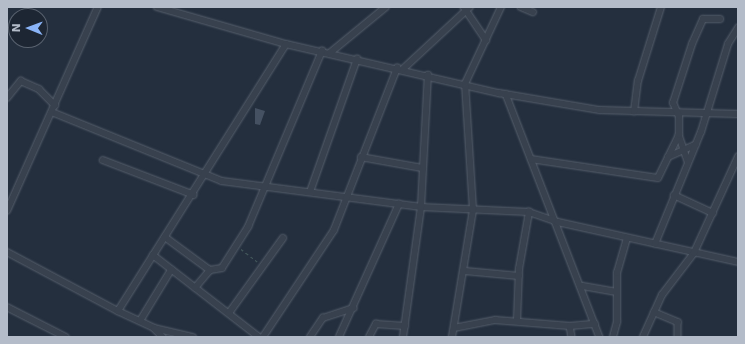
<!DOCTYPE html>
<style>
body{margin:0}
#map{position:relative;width:745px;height:344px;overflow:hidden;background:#242f3e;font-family:"DejaVu Sans",sans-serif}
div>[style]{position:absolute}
.building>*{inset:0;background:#455162}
.path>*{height:1px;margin-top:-0.5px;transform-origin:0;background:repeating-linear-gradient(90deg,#44595c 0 3px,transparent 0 6px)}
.roads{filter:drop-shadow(0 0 1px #565f6c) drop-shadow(0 0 1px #565f6c)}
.minor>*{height:5.5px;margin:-2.75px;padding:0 2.75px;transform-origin:2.75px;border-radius:2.75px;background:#38414e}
span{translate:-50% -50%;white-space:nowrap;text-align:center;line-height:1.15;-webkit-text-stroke:3px #1d2633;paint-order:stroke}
.frame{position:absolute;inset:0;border:8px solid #b4bcc9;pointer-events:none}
.north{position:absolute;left:8px;top:8px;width:40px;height:40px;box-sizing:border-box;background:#1d2633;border:1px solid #59626f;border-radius:50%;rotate:271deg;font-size:11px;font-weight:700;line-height:16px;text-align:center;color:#b4bcc9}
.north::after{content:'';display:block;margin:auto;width:14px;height:18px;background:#8ab4f8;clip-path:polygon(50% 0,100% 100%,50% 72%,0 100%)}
</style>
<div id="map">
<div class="building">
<div style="clip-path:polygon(255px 108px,265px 111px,260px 125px,255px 124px)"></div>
</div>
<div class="path">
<div style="left:241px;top:249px;width:23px;rotate:38deg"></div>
</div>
<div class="roads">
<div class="minor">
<div style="left:157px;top:7px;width:134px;rotate:16deg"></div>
<div style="left:286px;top:44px;width:219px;rotate:13deg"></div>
<div style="left:499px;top:93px;width:102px;rotate:9.6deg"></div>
<div style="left:600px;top:110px;width:138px;rotate:1.7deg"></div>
<div style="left:464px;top:7px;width:40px;rotate:56deg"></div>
<div style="left:521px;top:7px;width:13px;rotate:23deg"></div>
<div style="left:330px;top:53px;width:72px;rotate:-39.4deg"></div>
<div style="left:403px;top:69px;width:91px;rotate:-42.8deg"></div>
<div style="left:506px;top:94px;width:261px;rotate:68.9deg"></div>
<div style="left:7px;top:98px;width:22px;rotate:-51deg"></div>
<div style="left:21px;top:81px;width:20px;rotate:24deg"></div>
<div style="left:39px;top:89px;width:23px;rotate:45deg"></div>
<div style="left:52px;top:112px;width:183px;rotate:22.1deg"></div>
<div style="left:222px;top:181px;width:201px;rotate:7.4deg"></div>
<div style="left:421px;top:207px;width:108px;rotate:2.7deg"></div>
<div style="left:529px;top:212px;width:31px;rotate:19deg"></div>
<div style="left:558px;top:222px;width:184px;rotate:12.5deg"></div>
<div style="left:634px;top:112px;width:31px;rotate:-83deg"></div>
<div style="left:638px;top:81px;width:77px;rotate:-72.7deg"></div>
<div style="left:679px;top:135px;width:28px;rotate:71deg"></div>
<div style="left:361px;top:157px;width:62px;rotate:10.2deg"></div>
<div style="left:668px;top:157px;width:30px;rotate:-24deg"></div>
<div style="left:531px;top:159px;width:128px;rotate:8.5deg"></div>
<div style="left:658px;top:178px;width:48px;rotate:-64deg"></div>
<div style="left:679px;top:135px;width:18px;rotate:-90deg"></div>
<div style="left:679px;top:117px;width:15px;rotate:-113deg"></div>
<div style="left:673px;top:103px;width:62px;rotate:-72.1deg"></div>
<div style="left:692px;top:44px;width:27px;rotate:-66deg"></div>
<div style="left:703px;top:19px;width:17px"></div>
<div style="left:103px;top:160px;width:97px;rotate:21deg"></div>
<div style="left:310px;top:192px;width:141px;rotate:-70.5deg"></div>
<div style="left:674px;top:195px;width:43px;rotate:24.8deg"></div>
<div style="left:7px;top:211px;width:223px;rotate:-66deg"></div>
<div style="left:165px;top:237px;width:56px;rotate:36.3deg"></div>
<div style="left:210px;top:270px;width:12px;rotate:-9deg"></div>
<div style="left:222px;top:268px;width:49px;rotate:-57.6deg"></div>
<div style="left:248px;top:227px;width:191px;rotate:-67.2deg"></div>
<div style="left:655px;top:244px;width:121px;rotate:-67.7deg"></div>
<div style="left:701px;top:132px;width:92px;rotate:-72.9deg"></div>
<div style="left:728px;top:44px;width:19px;rotate:-58deg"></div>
<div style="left:7px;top:252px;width:126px;rotate:28deg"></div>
<div style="left:118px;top:311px;width:40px;rotate:25deg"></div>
<div style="left:154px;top:328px;width:40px;rotate:13deg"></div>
<div style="left:153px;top:255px;width:134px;rotate:37.7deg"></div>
<div style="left:465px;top:271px;width:54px;rotate:5.3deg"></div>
<div style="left:583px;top:286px;width:34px;rotate:10deg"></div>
<div style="left:195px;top:288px;width:23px;rotate:-50deg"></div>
<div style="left:7px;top:307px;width:66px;rotate:27deg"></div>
<div style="left:118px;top:311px;width:315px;rotate:-57.8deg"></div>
<div style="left:654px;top:312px;width:26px;rotate:23deg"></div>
<div style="left:678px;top:322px;width:15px;rotate:90deg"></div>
<div style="left:229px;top:313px;width:92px;rotate:-54.2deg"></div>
<div style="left:140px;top:321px;width:60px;rotate:-58.7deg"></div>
<div style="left:517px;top:321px;width:52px;rotate:-87.8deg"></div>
<div style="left:519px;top:269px;width:58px;rotate:-80deg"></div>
<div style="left:570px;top:326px;width:11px;rotate:80deg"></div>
<div style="left:454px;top:328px;width:42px;rotate:-11deg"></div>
<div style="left:495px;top:320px;width:75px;rotate:4.6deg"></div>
<div style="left:570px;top:326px;width:25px;rotate:-5deg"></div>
<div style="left:155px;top:329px;width:11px;rotate:45deg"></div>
<div style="left:263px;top:337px;width:128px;rotate:-56.4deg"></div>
<div style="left:334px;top:230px;width:174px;rotate:-68.7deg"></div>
<div style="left:310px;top:337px;width:23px;rotate:-56deg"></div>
<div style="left:323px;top:318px;width:32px;rotate:-18deg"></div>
<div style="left:339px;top:337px;width:146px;rotate:-65.7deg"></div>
<div style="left:369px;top:337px;width:15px;rotate:-62deg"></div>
<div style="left:376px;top:324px;width:29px;rotate:4deg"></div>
<div style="left:403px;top:337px;width:131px;rotate:-82.1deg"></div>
<div style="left:421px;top:207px;width:132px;rotate:-87deg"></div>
<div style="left:452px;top:337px;width:129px;rotate:-80.6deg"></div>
<div style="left:473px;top:210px;width:126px;rotate:-93.6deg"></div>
<div style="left:465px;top:84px;width:85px;rotate:-64.9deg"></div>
<div style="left:613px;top:337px;width:16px;rotate:-75deg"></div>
<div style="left:617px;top:322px;width:49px;rotate:-90deg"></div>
<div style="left:617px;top:273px;width:36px;rotate:-74deg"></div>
<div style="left:643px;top:337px;width:46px;rotate:-65.7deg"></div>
<div style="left:662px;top:295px;width:53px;rotate:-52.7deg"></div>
<div style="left:694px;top:253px;width:106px;rotate:-65.4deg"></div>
</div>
</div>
<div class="frame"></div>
<div class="north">N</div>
</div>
